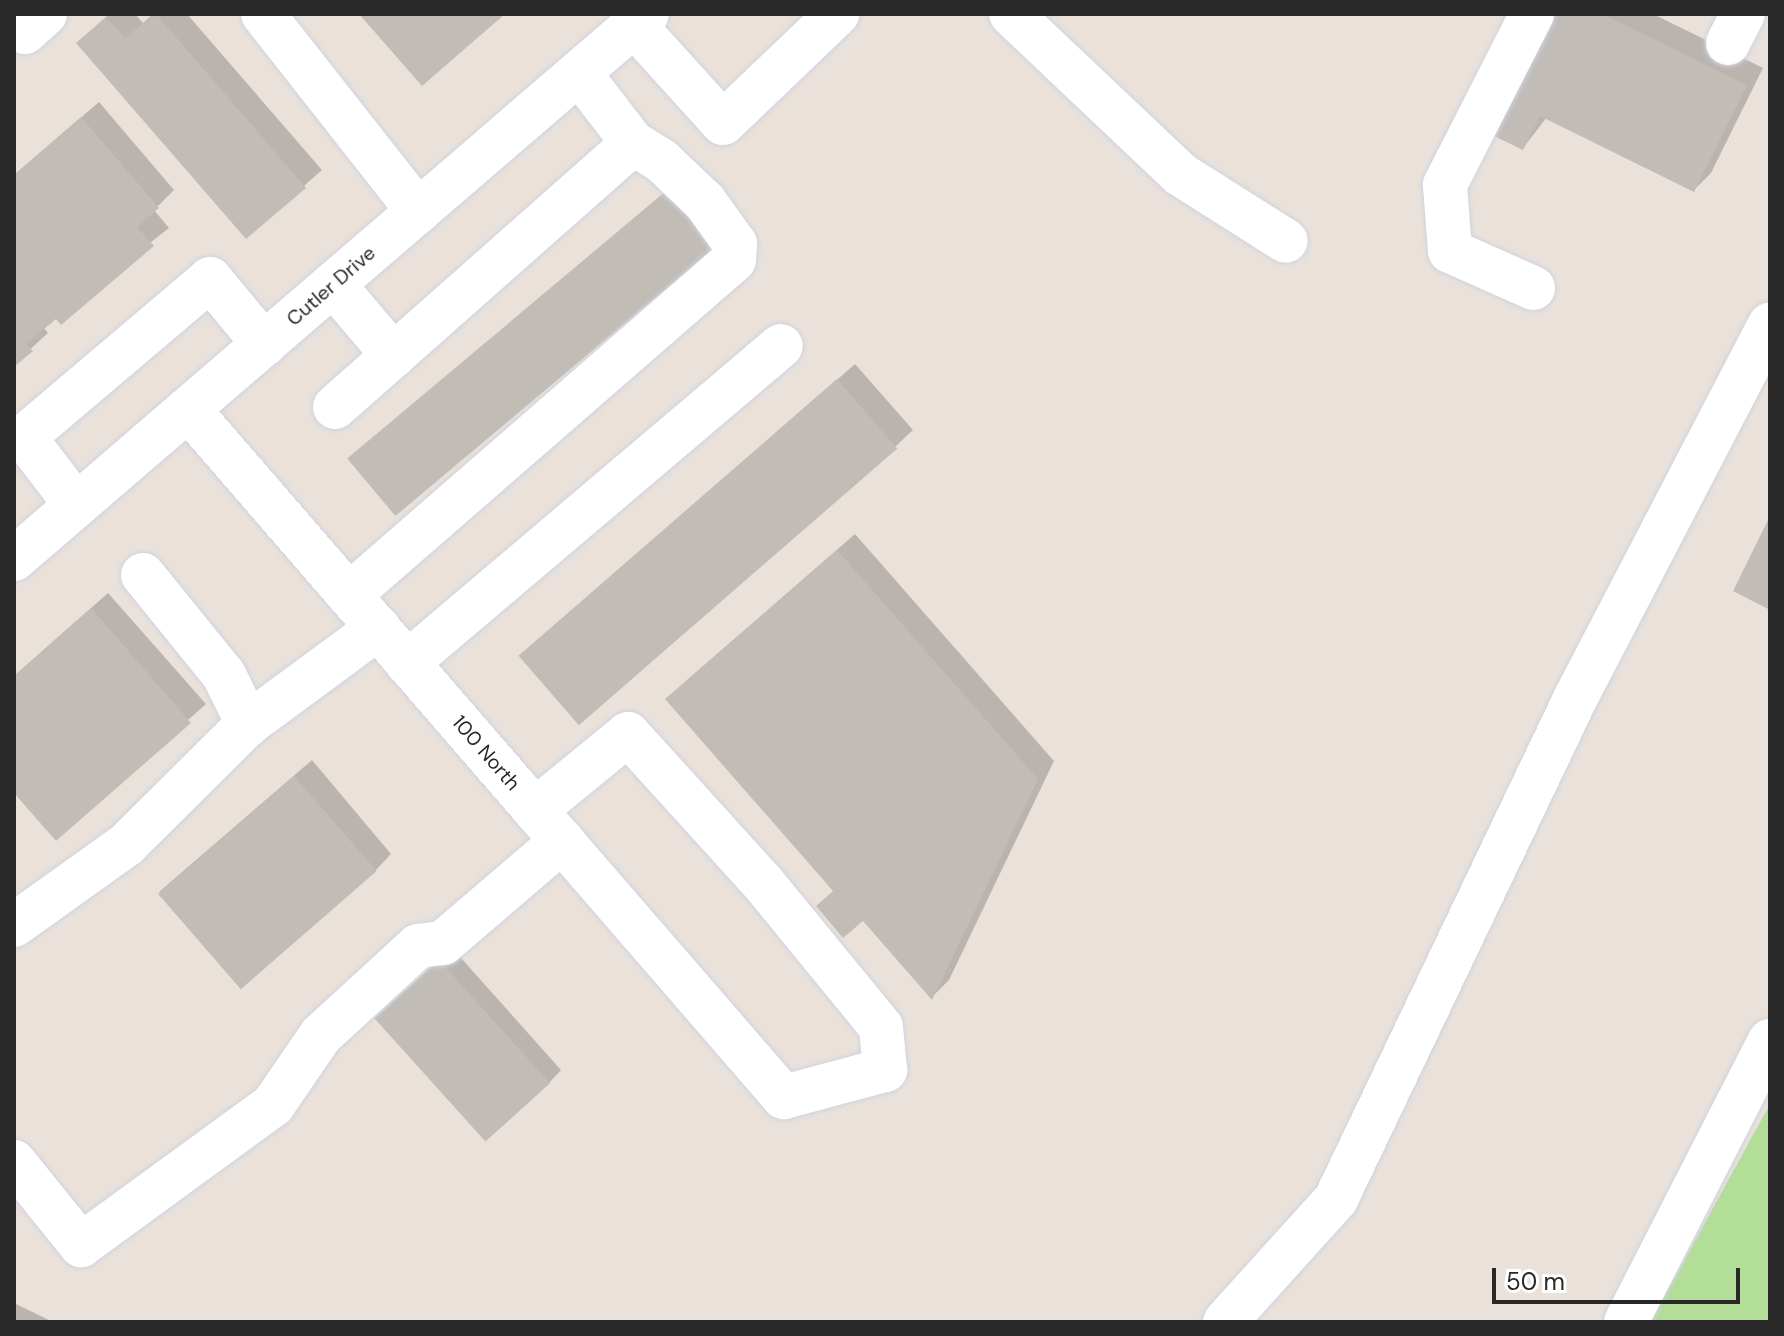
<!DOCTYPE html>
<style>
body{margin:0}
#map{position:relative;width:1784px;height:1336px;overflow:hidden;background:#eae2da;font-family:"DM Sans",sans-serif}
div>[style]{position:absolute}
.green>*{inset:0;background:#b2de98}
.shadow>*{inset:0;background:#0003}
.building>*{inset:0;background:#c2bcb7;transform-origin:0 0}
.roads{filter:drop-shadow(0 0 2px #cfd3e0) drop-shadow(0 0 2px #cfd3e0)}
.minor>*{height:44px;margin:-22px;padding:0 22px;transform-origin:22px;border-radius:22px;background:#fff}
span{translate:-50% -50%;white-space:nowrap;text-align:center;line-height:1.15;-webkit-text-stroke:6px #fff;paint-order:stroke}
.street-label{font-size:20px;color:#282828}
.frame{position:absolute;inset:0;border:16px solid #282828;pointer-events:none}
.scale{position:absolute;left:1492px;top:1268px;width:248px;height:36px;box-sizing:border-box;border:4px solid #282828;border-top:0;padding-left:10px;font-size:24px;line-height:28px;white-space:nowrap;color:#282828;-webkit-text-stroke:6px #fff;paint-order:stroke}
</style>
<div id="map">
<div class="green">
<div style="clip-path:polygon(1770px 1104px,1770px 1322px,1650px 1322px,1651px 1321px)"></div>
</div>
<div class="shadow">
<div style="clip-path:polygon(109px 14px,135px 14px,143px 23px,153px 14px,187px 14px,322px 170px,246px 237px,78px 43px)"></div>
<div style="clip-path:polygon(1553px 14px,1653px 14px,1763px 68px,1711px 173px,1694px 190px,1547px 117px,1523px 148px)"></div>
<div style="clip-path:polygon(99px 102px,174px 190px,154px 210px,169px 228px,43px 327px,48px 333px,14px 364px,14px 175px)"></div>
<div style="clip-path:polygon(690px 171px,735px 225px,368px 443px)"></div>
<div style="clip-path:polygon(855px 364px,913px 430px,896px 446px,539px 641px)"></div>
<div style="clip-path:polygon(855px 534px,1054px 761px,949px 980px,932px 997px,835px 889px,685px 682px)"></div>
<div style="clip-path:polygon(108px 593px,206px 704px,56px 838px,14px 790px,14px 676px)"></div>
<div style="clip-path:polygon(312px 760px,391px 854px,375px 871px,159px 892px)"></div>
<div style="clip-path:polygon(453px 949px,561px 1070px,549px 1083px,377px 1018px)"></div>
<div style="clip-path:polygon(14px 1303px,53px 1322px,14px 1322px)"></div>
</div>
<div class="building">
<div style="clip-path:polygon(156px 14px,306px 188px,246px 239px,76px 43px,106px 17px,125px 38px)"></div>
<div style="clip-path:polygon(359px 14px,505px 14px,422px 86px)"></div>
<div style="clip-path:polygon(1551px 14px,1602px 14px,1747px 85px,1694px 192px,1540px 116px,1523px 150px,1492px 135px)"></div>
<div style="clip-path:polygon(81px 117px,159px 208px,137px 227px,154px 246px,61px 325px,56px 319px,26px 344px,33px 351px,14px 367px,14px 175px)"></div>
<div style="left:672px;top:186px;width:75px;height:424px;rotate:50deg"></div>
<div style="left:837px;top:379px;width:92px;height:422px;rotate:49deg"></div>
<div style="clip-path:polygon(1770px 516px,1770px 610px,1733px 591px)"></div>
<div style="clip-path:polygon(837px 550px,1038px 779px,932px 1000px,863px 921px,843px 938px,816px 906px,833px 891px,665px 699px)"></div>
<div style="clip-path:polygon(91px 608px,191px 723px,56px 841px,14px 793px,14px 676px)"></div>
<div style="left:294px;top:776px;width:126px;height:180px;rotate:49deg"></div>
<div style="left:439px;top:960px;width:166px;height:87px;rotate:48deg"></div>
</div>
<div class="roads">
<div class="minor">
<div style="left:263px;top:14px;width:251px;rotate:51.8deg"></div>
<div style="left:1011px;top:14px;width:233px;rotate:43.4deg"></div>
<div style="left:1180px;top:174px;width:125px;rotate:32.3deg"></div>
<div style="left:1532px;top:14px;width:192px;rotate:117deg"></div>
<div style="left:1445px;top:185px;width:66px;rotate:85.7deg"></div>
<div style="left:1450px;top:251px;width:91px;rotate:24deg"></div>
<div style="left:14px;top:20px;width:16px;rotate:47deg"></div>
<div style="left:25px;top:32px;width:27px;rotate:-42deg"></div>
<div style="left:634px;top:25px;width:132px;rotate:47.8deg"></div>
<div style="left:723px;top:123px;width:158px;rotate:-43.7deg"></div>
<div style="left:1728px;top:43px;width:33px;rotate:-63deg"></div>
<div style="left:333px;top:284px;width:94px;rotate:49.7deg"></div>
<div style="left:335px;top:407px;width:398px;rotate:-41.5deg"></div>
<div style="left:633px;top:143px;width:88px;rotate:-127.6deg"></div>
<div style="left:188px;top:409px;width:530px;rotate:49.13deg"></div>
<div style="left:535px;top:810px;width:380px;rotate:49.1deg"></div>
<div style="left:784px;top:1097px;width:105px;rotate:-15deg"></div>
<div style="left:885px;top:1070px;width:43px;rotate:-95.3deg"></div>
<div style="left:881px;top:1027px;width:186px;rotate:-129.3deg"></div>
<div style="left:763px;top:883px;width:201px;rotate:-132.2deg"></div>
<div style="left:628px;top:734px;width:120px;rotate:140.7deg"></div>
<div style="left:76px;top:505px;width:86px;rotate:-127.4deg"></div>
<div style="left:24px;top:437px;width:244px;rotate:-40.3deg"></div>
<div style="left:210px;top:279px;width:85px;rotate:50.3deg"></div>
<div style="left:14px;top:559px;width:835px;rotate:-40.73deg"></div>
<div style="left:143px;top:575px;width:129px;rotate:51deg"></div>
<div style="left:224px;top:675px;width:55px;rotate:63.9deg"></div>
<div style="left:349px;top:595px;width:510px;rotate:-41.03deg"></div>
<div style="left:734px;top:260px;width:16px;rotate:-86deg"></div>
<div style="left:735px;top:244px;width:52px;rotate:-125.5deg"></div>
<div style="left:705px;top:202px;width:59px;rotate:-136.4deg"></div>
<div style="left:662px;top:161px;width:34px;rotate:-148deg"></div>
<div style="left:407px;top:663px;width:490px;rotate:-40.3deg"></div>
<div style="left:14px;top:925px;width:139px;rotate:-35.6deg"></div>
<div style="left:127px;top:844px;width:170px;rotate:-44.8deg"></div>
<div style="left:248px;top:724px;width:162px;rotate:-36.4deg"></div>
<div style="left:14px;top:1162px;width:107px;rotate:51.1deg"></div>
<div style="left:81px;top:1245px;width:238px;rotate:-36.1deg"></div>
<div style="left:273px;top:1105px;width:85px;rotate:-55.6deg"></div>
<div style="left:321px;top:1035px;width:132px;rotate:-42.5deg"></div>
<div style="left:418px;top:946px;width:25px;rotate:-7deg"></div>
<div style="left:443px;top:943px;width:157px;rotate:-40.6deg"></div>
<div style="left:1225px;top:1322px;width:166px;rotate:-47.9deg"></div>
<div style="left:1336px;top:1199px;width:556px;rotate:-64.45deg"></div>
<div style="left:1576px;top:697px;width:420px;rotate:-62.5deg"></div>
<div style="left:1626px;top:1322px;width:316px;rotate:-62.9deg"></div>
</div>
</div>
<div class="street-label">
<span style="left:331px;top:286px;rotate:-41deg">Cutler Drive</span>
<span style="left:486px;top:753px;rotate:49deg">100 North</span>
</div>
<div class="frame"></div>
<div class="scale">50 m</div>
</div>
